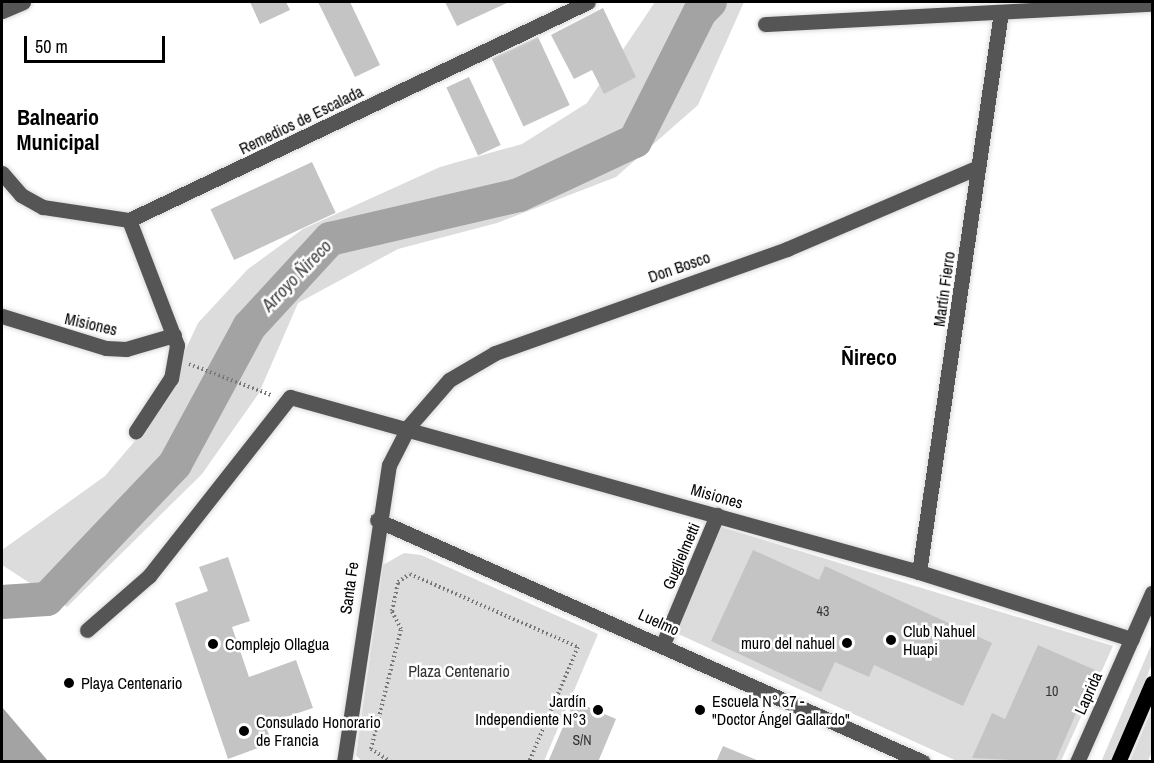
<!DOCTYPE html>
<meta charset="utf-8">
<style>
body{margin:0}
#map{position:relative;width:1154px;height:763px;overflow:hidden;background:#fff;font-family:"Archivo Narrow",sans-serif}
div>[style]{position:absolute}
.green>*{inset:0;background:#dcdcdc}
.water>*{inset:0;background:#a3a3a3}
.river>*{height:34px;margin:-17px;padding:0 17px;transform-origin:17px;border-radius:17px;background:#a3a3a3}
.building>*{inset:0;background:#c4c4c4;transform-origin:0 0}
.path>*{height:4px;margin-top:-2px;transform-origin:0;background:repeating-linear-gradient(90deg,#777 0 1.5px,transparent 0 4.5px)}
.roads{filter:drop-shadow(0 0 2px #dbdbdb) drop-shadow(0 0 2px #dbdbdb)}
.minor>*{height:15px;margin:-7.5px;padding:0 7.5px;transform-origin:7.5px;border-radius:7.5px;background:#555}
.major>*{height:15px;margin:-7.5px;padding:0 7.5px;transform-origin:7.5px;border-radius:7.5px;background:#000}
.dots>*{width:16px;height:16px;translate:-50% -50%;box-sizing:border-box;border:3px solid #fff;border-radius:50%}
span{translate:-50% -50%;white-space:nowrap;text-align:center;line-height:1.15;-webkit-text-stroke:5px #fff;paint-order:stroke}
.number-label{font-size:14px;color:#313131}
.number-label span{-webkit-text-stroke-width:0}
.street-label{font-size:16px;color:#000}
.poi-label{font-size:16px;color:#000}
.left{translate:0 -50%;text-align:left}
.right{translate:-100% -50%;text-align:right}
.park-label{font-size:16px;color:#333}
.water-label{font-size:18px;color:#444;font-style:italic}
.district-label{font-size:22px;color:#000;font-weight:700}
.frame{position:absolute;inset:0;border:3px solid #000;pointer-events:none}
.scale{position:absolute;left:24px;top:36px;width:141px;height:27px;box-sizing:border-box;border:3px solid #000;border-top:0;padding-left:8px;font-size:18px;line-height:21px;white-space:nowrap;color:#000;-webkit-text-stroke:4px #fff;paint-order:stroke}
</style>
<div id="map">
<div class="green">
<div style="clip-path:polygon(655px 2px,744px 2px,698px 105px,616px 177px,497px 223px,398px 249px,298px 303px,259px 393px,202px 474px,67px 607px,2px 565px,2px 550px,105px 476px,134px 442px,157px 411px,198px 323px,248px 269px,303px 229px,440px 167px,522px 144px,587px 103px)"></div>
<div style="clip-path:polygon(721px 527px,1113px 646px,1061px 761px,959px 762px,676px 633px)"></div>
<div style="clip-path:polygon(404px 553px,421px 555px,598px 634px,544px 761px,362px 762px,356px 755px,383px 565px)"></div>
<div style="clip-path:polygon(1152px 643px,1152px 664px,1111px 761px,1101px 762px)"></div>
<div style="clip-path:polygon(1152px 709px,1152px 751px,1148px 761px,1130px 761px)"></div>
</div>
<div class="water">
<div style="clip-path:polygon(2px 707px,31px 741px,48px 761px,2px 761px)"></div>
</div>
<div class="river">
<div style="left:2px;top:602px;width:45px;rotate:-3.8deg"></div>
<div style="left:47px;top:599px;width:186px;rotate:-46.5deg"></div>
<div style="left:175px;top:464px;width:156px;rotate:-61.6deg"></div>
<div style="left:249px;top:327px;width:120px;rotate:-47.4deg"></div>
<div style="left:330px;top:239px;width:194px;rotate:-13.1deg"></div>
<div style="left:519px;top:195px;width:128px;rotate:-25deg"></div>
<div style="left:635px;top:141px;width:144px;rotate:-63.3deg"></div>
<div style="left:700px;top:12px;width:14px;rotate:-45deg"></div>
</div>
<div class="building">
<div style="clip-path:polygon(250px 2px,286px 2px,290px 10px,260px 24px)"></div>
<div style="clip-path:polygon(318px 2px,350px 2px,380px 65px,355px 77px)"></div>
<div style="clip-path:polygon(445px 2px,509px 2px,457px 26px)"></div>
<div style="clip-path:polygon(603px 8px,636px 77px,604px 94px,592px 70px,574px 79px,551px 35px)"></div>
<div style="left:538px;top:37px;width:75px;height:51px;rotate:65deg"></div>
<div style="left:469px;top:77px;width:75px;height:25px;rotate:65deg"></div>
<div style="left:312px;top:162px;width:56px;height:112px;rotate:65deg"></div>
<div style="clip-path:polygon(753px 550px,819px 580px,825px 566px,992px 643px,963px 706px,874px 665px,869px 677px,835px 662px,821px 692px,711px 641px)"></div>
<div style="clip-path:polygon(228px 557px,250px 621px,232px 627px,249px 677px,296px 660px,313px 708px,265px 724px,272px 743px,228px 759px,175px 603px,208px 591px,199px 567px)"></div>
<div style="clip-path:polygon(1038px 645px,1095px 670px,1055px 762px,972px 758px,992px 713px,1005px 719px)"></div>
<div style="clip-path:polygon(574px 701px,616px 719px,598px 762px,548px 762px)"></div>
<div style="clip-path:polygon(723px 746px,759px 761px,759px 762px,716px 762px)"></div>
</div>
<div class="path">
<div style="left:189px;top:364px;width:88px;rotate:20.7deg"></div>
<div style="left:391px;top:762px;width:24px;rotate:-147deg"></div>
<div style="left:371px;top:749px;width:124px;rotate:-76deg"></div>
<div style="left:401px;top:629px;width:20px;rotate:-117deg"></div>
<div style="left:392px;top:611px;width:30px;rotate:-78deg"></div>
<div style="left:398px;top:582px;width:14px;rotate:-34deg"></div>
<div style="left:410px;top:574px;width:183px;rotate:23.5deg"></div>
<div style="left:578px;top:647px;width:125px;rotate:113.1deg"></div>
</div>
<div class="roads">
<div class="minor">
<div style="left:2px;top:11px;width:23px;rotate:-23deg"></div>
<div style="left:765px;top:24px;width:388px;rotate:-3deg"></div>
<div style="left:2px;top:173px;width:29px;rotate:49deg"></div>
<div style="left:21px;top:195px;width:25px;rotate:29deg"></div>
<div style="left:43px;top:207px;width:87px;rotate:8.6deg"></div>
<div style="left:129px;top:220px;width:508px;rotate:-25.41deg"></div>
<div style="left:129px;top:220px;width:134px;rotate:69deg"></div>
<div style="left:177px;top:345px;width:34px;rotate:100deg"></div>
<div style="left:171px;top:378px;width:64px;rotate:123.4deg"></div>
<div style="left:2px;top:316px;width:109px;rotate:17.1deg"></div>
<div style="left:106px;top:348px;width:20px;rotate:3deg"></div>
<div style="left:126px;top:349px;width:50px;rotate:-16.3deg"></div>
<div style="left:377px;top:520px;width:597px;rotate:23.9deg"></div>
<div style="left:919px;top:572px;width:566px;rotate:-81.67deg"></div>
<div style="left:87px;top:630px;width:82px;rotate:-41.1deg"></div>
<div style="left:149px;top:576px;width:228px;rotate:-51.8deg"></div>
<div style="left:290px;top:397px;width:653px;rotate:15.55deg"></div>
<div style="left:919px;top:572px;width:223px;rotate:17.5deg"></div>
<div style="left:663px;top:644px;width:140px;rotate:-67.3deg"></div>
<div style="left:344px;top:762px;width:300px;rotate:-81.4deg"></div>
<div style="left:389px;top:465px;width:44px;rotate:-62.9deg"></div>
<div style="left:409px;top:426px;width:61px;rotate:-49deg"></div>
<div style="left:449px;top:380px;width:53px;rotate:-30.4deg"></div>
<div style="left:495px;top:353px;width:310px;rotate:-19.6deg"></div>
<div style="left:787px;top:249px;width:208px;rotate:-23.2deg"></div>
<div style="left:1077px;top:762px;width:185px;rotate:-66.1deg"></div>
</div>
<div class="major">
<div style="left:1118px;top:762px;width:86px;rotate:-66.7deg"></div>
</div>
</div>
<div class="dots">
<div style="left:891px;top:640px;background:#000"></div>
<div style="left:847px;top:643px;background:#000"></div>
<div style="left:213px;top:644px;background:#000"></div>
<div style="left:69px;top:683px;background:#000"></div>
<div style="left:598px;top:710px;background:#000"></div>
<div style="left:700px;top:710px;background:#000"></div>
<div style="left:244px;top:731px;background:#000"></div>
</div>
<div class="number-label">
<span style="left:823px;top:611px">43</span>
<span style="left:1052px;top:691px">10</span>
<span style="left:582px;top:740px">S/N</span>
</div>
<div class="street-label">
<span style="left:301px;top:120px;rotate:-26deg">Remedios de Escalada</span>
<span style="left:679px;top:267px;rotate:-19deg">Don Bosco</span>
<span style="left:944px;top:289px;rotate:-82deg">Martín Fierro</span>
<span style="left:91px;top:324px;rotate:13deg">Misiones</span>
<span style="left:717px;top:496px;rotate:16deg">Misiones</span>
<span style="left:681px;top:556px;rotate:-67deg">Guglielmetti</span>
<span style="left:349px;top:588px;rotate:-82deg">Santa Fe</span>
<span style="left:659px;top:622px;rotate:24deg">Luelmo</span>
<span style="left:1088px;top:693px;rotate:-66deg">Laprida</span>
</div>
<div class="poi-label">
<span class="left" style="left:903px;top:640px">Club Nahuel<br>Huapi</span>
<span class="right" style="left:835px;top:643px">muro del nahuel</span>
<span class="left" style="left:225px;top:644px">Complejo Ollagua</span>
<span class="left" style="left:81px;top:683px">Playa Centenario</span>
<span class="right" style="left:586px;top:710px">Jardín<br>Independiente N°3</span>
<span class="left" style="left:712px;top:710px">Escuela N° 37 -<br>"Doctor Ángel Gallardo"</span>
<span class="left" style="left:256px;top:731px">Consulado Honorario<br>de Francia</span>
</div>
<div class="park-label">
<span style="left:459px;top:671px">Plaza Centenario</span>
</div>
<div class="water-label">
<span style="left:297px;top:276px;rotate:-46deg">Arroyo Ñireco</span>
</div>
<div class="district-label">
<span style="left:58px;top:130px">Balneario<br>Municipal</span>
<span style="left:869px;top:358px">Ñireco</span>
</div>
<div class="frame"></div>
<div class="scale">50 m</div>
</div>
